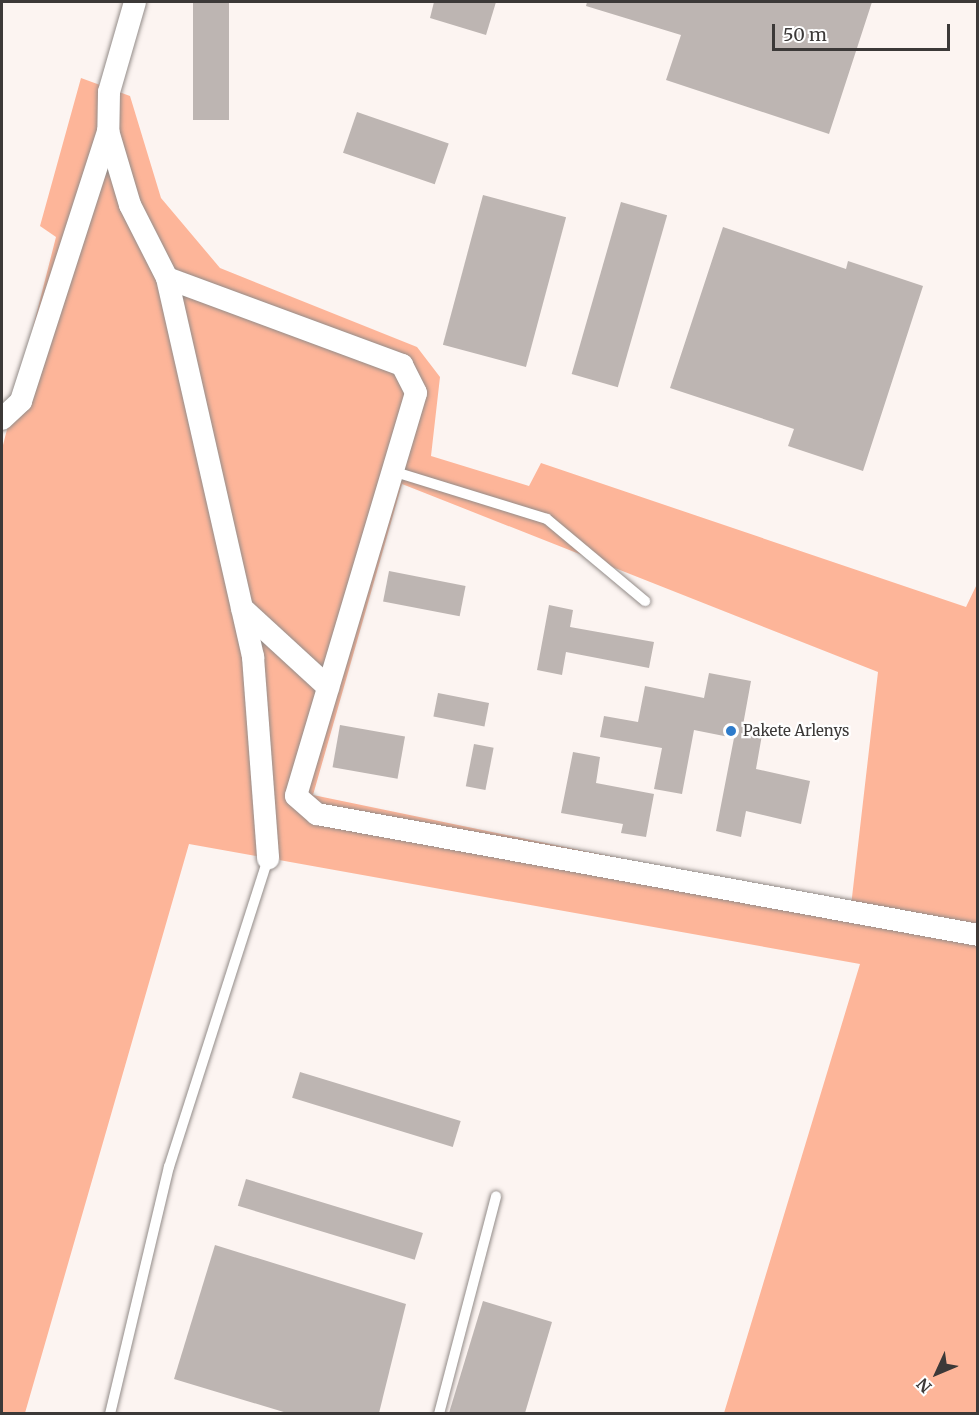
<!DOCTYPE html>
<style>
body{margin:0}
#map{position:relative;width:979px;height:1415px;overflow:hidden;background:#fcf4f1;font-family:Merriweather,serif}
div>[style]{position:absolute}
.green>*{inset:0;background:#fdb599}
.building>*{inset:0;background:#bdb5b2;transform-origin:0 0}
.roads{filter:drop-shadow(0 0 2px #938c89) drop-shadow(0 0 2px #938c89)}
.service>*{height:10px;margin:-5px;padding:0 5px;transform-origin:5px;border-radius:5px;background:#fff}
.minor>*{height:22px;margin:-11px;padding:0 11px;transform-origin:11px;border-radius:11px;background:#fff}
.dots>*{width:16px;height:16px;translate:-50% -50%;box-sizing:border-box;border:3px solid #fff;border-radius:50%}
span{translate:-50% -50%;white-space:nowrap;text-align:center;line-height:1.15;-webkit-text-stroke:4.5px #fff;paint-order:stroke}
.poi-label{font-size:15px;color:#3c3938}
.left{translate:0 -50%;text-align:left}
.frame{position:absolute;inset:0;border:3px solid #3c3938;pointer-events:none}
.north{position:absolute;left:907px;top:1343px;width:60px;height:60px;-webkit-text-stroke:4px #fff;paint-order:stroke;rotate:226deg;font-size:16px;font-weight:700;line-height:24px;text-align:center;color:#3c3938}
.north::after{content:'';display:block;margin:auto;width:21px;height:27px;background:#3c3938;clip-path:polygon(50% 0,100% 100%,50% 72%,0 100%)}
.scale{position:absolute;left:772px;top:24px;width:178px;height:27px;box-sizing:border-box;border:3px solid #3c3938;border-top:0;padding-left:8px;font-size:18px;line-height:21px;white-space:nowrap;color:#3c3938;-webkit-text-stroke:4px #fff;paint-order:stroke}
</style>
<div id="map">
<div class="green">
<div style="clip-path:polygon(evenodd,81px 78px,130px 96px,161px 198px,220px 268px,417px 347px,440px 377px,431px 456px,529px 486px,541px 463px,966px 607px,977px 584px,977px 1413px,724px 1413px,860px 964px,189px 844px,25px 1413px,2px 1414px,2px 449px,56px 237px,40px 226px,81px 78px,402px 484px,878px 672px,851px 906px,313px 795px,402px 484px)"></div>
</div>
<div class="building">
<div style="left:193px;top:2px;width:36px;height:118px"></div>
<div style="clip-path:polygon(434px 2px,496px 2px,486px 35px,430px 18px)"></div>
<div style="clip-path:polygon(587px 2px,872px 2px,829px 134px,666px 80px,681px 35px,586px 6px)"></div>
<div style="left:357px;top:112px;width:97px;height:43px;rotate:19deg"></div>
<div style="left:483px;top:195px;width:86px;height:155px;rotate:15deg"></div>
<div style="left:621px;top:202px;width:48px;height:179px;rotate:16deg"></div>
<div style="clip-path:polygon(723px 227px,846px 269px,848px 261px,923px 286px,863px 471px,788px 446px,794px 429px,670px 388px)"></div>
<div style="left:389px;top:571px;width:78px;height:31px;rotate:11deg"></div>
<div style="clip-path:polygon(549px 605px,573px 610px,570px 627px,654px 642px,649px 668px,566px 652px,562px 675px,537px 670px)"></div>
<div style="clip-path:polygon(709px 673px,751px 681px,743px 725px,763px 729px,756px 769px,810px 781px,801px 824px,746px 811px,741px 837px,716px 831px,734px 738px,694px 730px,682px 794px,654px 789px,662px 748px,600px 737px,604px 716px,638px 722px,645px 686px,704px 698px)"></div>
<div style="left:438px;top:693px;width:52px;height:24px;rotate:11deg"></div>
<div style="left:340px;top:725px;width:66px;height:43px;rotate:10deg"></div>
<div style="left:474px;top:744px;width:20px;height:43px;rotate:11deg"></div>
<div style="clip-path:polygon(573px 752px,600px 757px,596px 783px,654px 794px,646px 837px,621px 833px,623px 824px,561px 813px)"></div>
<div style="left:300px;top:1072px;width:168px;height:27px;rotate:17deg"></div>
<div style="left:246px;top:1179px;width:185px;height:28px;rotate:17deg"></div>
<div style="clip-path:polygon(215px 1245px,406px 1304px,379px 1413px,287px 1413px,174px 1379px)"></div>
<div style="clip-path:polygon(483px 1301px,552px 1322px,525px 1413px,449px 1413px)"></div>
</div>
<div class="roads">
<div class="service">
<div style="left:392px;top:471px;width:162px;rotate:17.2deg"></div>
<div style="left:547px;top:519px;width:128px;rotate:39.9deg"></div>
<div style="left:110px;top:1414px;width:254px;rotate:-76.6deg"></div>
<div style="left:169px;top:1167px;width:324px;rotate:-72.2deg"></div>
<div style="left:439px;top:1414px;width:225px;rotate:-75.3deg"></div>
</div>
<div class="minor">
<div style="left:135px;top:2px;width:94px;rotate:106.1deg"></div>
<div style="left:109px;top:92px;width:39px;rotate:91deg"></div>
<div style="left:108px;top:131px;width:77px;rotate:73.4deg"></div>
<div style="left:130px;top:205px;width:82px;rotate:63.1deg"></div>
<div style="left:167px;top:278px;width:389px;rotate:77.2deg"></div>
<div style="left:253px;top:657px;width:202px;rotate:85.7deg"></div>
<div style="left:167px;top:278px;width:251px;rotate:20.3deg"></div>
<div style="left:402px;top:365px;width:31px;rotate:63deg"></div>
<div style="left:416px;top:393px;width:420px;rotate:106.6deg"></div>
<div style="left:296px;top:796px;width:28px;rotate:41deg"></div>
<div style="left:317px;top:814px;width:672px;rotate:10.37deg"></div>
<div style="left:2px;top:419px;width:26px;rotate:-43deg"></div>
<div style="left:21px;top:401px;width:284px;rotate:-72.1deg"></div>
<div style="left:242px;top:608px;width:117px;rotate:42.6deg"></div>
</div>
</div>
<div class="dots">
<div style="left:731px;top:731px;background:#2d7bcb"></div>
</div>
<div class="poi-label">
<span class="left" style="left:743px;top:731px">Pakete Arlenys</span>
</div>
<div class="frame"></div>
<div class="north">N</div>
<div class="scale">50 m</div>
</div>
